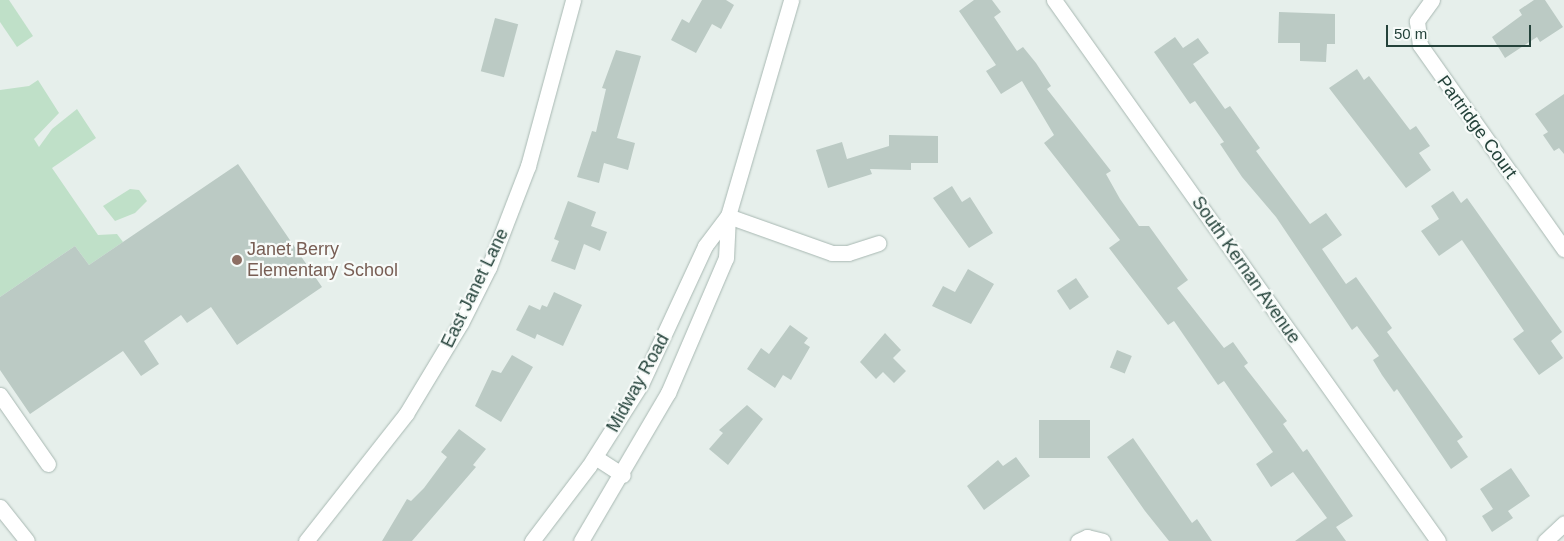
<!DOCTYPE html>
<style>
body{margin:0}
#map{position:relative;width:1564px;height:541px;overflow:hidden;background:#e6efeb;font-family:Helvetica,sans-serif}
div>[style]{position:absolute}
.green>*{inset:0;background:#bfe0c8}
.building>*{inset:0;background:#bbcac4;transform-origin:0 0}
.roads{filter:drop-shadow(0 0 1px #a8b8b2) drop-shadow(0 0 1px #a8b8b2)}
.street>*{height:15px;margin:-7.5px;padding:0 7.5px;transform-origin:7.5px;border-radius:7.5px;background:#fff}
.secondary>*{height:15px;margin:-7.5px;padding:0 7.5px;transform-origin:7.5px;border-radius:7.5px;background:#fff}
.dots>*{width:14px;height:14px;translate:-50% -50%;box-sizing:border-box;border:2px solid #f7fbf9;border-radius:50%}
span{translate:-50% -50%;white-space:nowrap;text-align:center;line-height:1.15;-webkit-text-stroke:4.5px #f7fbf9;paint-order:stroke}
.street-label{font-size:18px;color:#24423a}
.education-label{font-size:18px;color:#785e54}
.left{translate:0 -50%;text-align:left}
.scale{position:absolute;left:1386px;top:25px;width:145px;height:22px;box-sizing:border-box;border:2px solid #24423a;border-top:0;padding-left:6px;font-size:15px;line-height:18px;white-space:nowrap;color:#24423a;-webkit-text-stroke:4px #f7fbf9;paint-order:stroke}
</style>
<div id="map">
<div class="green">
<div style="clip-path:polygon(0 0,9px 0,33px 36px,17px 47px,0 22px)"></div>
<div style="clip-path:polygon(38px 80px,59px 113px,34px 139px,39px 147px,52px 129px,77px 109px,96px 138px,52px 168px,98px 235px,117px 234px,123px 242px,89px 265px,75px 246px,0 297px,0 90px,29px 86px)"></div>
<div style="clip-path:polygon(130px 189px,139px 190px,147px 201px,135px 213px,115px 221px,103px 206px)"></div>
</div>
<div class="building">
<div style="clip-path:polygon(702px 0,726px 0,734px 5px,721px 29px,712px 24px,696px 53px,671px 40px,682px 19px,689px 23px)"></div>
<div style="clip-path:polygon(974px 0,992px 0,1001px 12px,994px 17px,1017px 51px,1023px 47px,1036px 63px,1051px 86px,1047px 89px,1111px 171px,1106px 174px,1120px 199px,1139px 226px,1149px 226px,1188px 280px,1177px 288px,1224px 348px,1233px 342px,1248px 363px,1244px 366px,1287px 421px,1283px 424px,1303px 452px,1307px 449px,1353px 516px,1336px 527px,1346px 541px,1295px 541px,1327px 518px,1293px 472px,1271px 487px,1256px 464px,1273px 452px,1224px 381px,1218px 385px,1174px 321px,1168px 325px,1109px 248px,1120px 240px,1044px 143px,1054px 135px,1022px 81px,1001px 94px,986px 71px,996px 65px,959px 11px)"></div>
<div style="clip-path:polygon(1534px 0,1545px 0,1563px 27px,1540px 42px,1537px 37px,1505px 58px,1492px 37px,1522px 15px,1519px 10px)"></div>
<div style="clip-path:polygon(1279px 12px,1335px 14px,1335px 44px,1327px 44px,1326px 62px,1300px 61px,1300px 43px,1278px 43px)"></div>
<div style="left:495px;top:18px;width:24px;height:55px;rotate:15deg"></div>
<div style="clip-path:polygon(1175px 37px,1183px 48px,1198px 38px,1209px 53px,1193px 64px,1225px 109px,1230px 106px,1260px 148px,1256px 151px,1310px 224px,1326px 213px,1342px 235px,1322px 249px,1346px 284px,1356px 277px,1392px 328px,1387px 332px,1463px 437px,1457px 441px,1468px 457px,1451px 469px,1397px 389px,1394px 392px,1382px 375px,1373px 360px,1379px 356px,1357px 326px,1352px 330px,1276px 217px,1242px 177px,1220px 144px,1224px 142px,1195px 101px,1190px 104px,1154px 52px)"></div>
<div style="clip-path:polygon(616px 50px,641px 56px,617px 138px,635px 143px,628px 170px,604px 163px,599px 183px,577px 177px,592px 131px,596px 132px,606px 89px,602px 88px)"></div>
<div style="clip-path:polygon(1357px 69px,1364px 80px,1369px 76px,1410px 130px,1416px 126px,1430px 146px,1419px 153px,1431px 170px,1406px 188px,1329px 88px)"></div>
<div style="clip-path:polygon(1564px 94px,1564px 154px,1559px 148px,1554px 151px,1543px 135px,1548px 132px,1535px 114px)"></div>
<div style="clip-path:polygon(889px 135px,938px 136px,938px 163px,911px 163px,911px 170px,870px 169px,872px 174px,828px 188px,816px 150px,842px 142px,847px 159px,889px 146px)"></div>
<div style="clip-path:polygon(238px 164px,322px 287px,237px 345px,211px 307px,187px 323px,181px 315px,144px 341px,159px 364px,141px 376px,123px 351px,30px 414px,0 370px,0 297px,75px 246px,89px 265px)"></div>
<div style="clip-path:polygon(952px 186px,962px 202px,970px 197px,993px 233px,969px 248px,933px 198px)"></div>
<div style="clip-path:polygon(1453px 191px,1461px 203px,1467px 198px,1562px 332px,1551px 341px,1563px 358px,1539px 375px,1513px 339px,1524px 331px,1462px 240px,1439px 256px,1421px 231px,1439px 219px,1431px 206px)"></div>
<div style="clip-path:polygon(568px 201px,596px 212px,591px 226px,607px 232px,600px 251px,584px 244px,575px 270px,551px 261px,559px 241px,554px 239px)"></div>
<div style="clip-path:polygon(968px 269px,994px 284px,971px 324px,932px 306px,943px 286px,955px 292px)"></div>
<div style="left:1076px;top:278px;width:23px;height:23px;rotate:56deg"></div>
<div style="clip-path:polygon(554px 292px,582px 305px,563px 346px,537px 334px,535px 339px,516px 330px,529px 305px,540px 310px,542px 305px,547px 307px)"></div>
<div style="clip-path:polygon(790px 325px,808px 338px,804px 343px,810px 347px,791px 380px,783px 375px,775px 388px,747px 369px,761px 348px,769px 354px)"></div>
<div style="clip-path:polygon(885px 333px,901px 350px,893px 358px,906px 371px,894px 383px,883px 372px,876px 379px,860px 362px)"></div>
<div style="left:1117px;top:350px;width:16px;height:19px;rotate:22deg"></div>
<div style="clip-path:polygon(512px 355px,533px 367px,501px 422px,475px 406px,492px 370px,501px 373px)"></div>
<div style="clip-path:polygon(747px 405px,763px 419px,728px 465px,709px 449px,723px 433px,719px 430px)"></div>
<div style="left:1039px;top:420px;width:51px;height:38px"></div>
<div style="clip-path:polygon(459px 429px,486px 449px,473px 465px,476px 467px,412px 541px,382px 541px,407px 499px,411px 501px,424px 488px,447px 457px,441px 452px)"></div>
<div style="clip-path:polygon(1133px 438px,1192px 523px,1197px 519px,1212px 541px,1169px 541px,1145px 511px,1107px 457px)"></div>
<div style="clip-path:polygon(1016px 457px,1030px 476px,984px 510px,967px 486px,998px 460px,1003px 466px)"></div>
<div style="clip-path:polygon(1511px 468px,1530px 496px,1508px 511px,1513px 518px,1492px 532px,1482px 516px,1493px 509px,1480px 489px)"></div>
</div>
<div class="roads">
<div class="street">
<div style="left:1054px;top:0;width:663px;rotate:54.63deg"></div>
<div style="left:1432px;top:0;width:26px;rotate:126deg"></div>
<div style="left:1417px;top:21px;width:24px;rotate:83deg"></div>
<div style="left:1420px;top:45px;width:250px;rotate:54.8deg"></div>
<div style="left:728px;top:216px;width:110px;rotate:19.6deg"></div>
<div style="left:832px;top:253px;width:16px"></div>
<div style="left:848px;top:253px;width:32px;rotate:-18deg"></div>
<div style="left:0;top:395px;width:84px;rotate:55.2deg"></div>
<div style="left:0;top:507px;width:43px;rotate:51.5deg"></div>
<div style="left:306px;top:541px;width:162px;rotate:-51.8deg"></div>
<div style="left:406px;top:414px;width:106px;rotate:-58.9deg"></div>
<div style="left:461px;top:323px;width:63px;rotate:-63.4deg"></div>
<div style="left:489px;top:267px;width:108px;rotate:-68.9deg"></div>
<div style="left:528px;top:166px;width:172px;rotate:-74.8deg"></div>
<div style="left:1078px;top:541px;width:10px;rotate:-24deg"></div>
<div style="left:1087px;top:537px;width:16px;rotate:14deg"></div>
<div style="left:1545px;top:541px;width:26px;rotate:-43deg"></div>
</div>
<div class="secondary">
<div style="left:595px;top:457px;width:33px;rotate:33deg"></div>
<div style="left:532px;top:541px;width:94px;rotate:-52.8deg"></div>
<div style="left:589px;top:466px;width:97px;rotate:-57.6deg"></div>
<div style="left:641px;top:384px;width:152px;rotate:-65.1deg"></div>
<div style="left:705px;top:246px;width:38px;rotate:-53deg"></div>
<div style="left:581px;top:541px;width:172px;rotate:-59.6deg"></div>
<div style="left:668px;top:393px;width:147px;rotate:-66.8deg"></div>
<div style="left:726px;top:258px;width:42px;rotate:-87.3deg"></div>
<div style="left:728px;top:216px;width:225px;rotate:-73.7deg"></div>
</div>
</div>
<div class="dots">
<div style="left:237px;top:260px;background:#8d6e63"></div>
</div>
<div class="street-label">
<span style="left:1477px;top:127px;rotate:54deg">Partridge Court</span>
<span style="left:1246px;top:270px;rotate:55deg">South Kernan Avenue</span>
<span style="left:475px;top:288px;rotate:-64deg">East Janet Lane</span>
<span style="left:638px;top:383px;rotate:-61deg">Midway Road</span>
</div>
<div class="education-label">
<span class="left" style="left:247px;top:260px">Janet Berry<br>Elementary School</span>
</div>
<div class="scale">50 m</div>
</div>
